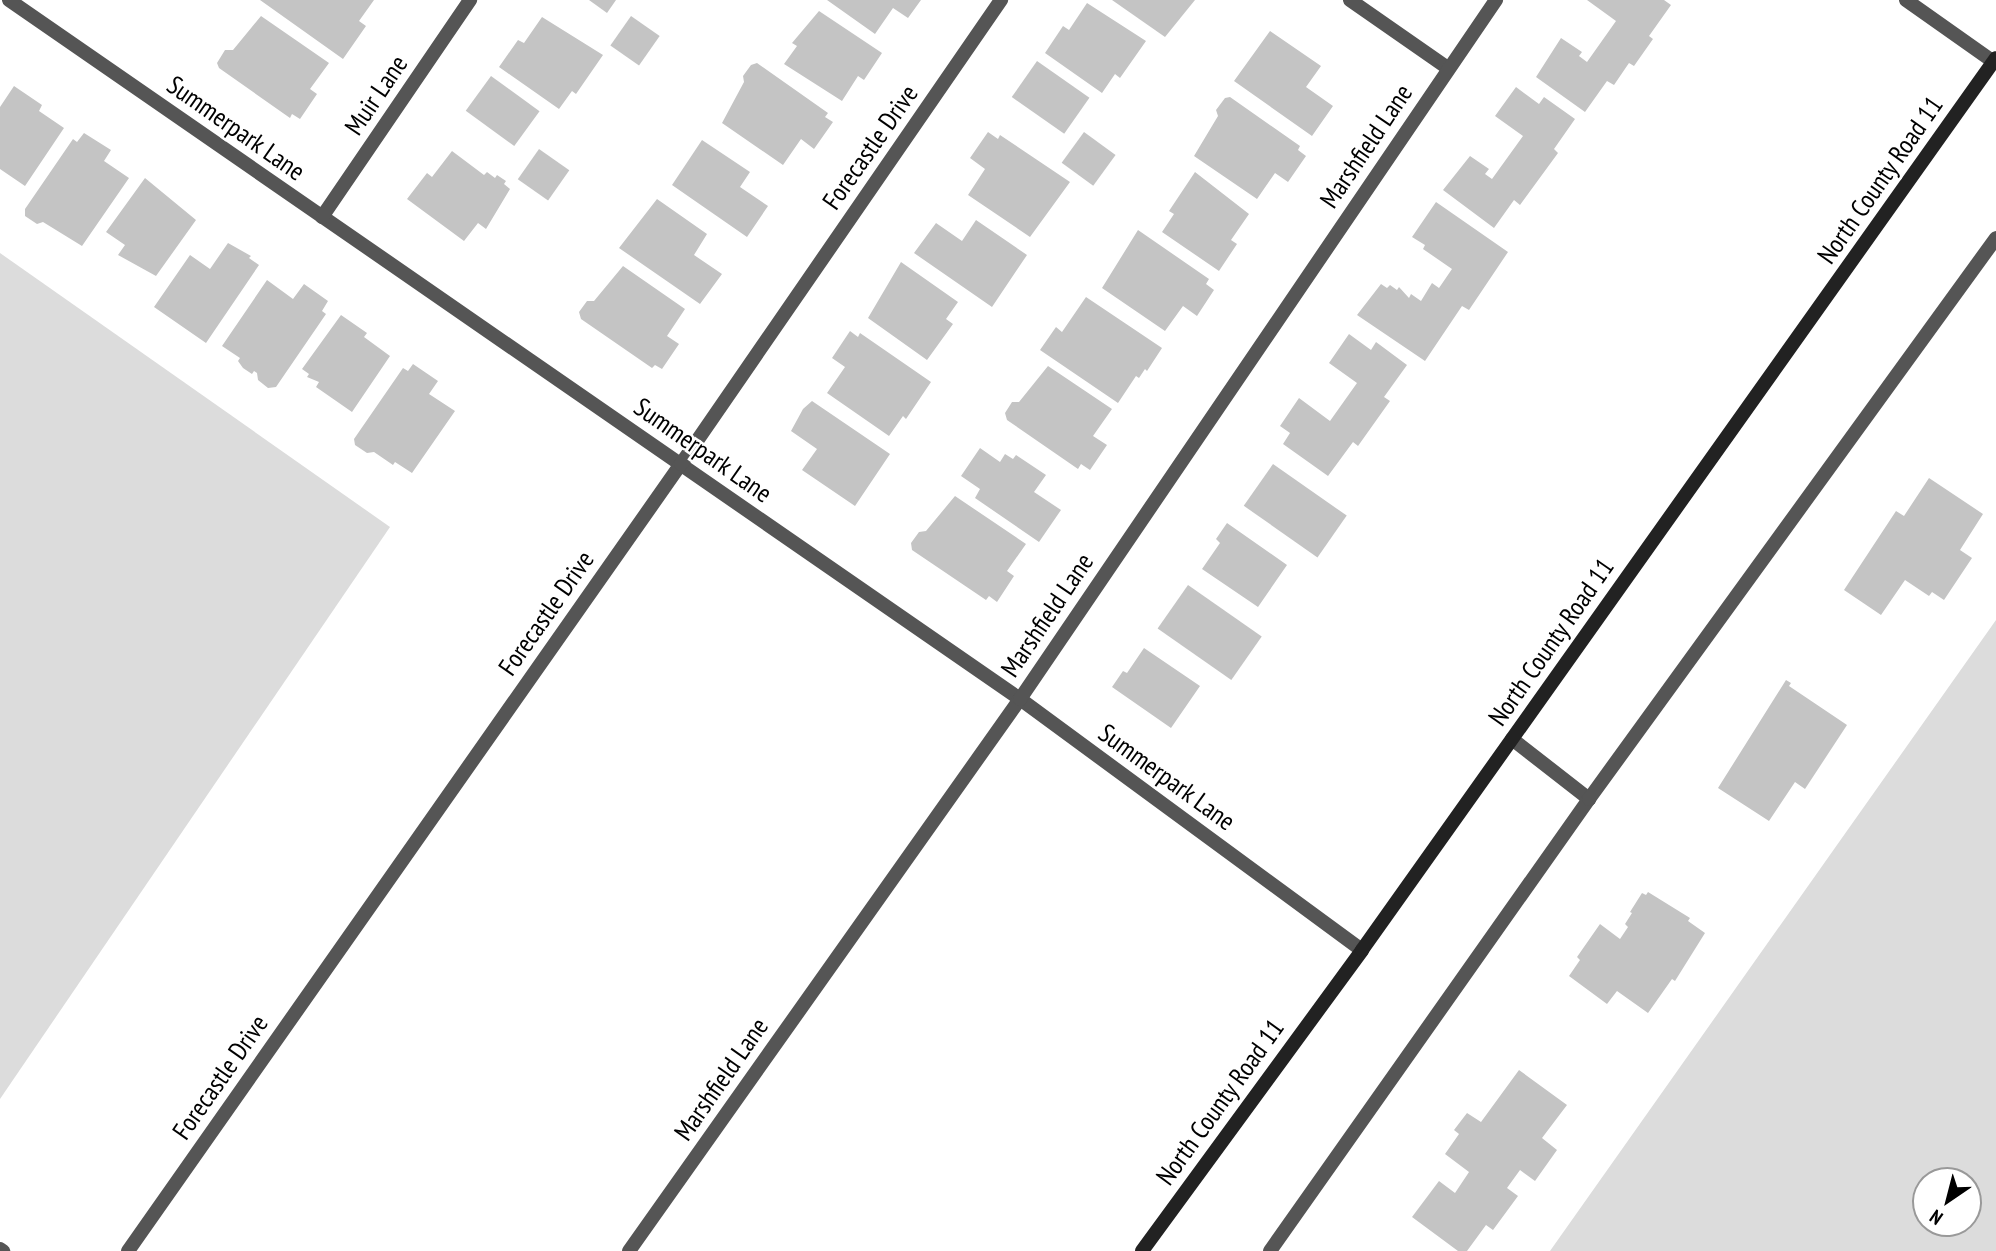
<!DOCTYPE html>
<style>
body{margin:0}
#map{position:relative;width:1996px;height:1251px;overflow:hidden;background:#fff;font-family:"PT Sans Narrow",sans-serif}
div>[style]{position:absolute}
.green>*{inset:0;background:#dcdcdc}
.building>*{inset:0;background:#c4c4c4;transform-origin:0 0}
.service>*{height:14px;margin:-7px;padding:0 7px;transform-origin:7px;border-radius:7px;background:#555}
.minor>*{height:14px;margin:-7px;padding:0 7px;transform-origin:7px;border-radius:7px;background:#555}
.secondary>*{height:14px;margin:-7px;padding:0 7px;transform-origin:7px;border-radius:7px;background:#222}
span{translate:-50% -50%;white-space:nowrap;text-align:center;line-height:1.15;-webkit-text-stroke:5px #fff;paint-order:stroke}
.street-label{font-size:26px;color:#000}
.north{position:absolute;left:1912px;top:1167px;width:70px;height:70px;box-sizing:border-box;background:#fff;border:2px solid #999;border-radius:50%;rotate:215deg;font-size:19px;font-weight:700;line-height:28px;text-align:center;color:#000}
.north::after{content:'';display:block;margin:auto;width:24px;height:32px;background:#000;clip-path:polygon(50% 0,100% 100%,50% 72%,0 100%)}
</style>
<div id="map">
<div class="green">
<div style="clip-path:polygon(0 253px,390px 527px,0 1099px)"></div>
<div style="clip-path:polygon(evenodd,1996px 620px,1996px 1251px,1550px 1251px,1996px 620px,1926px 1181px,1968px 1181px,1968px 1223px,1926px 1223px,1926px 1181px)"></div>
</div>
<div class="building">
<div style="clip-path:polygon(260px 0,374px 0,359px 21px,366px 26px,343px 59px)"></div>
<div style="clip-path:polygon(589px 0,616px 0,607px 13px)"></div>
<div style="clip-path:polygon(827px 0,921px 0,908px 18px,893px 8px,875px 34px)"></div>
<div style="clip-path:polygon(1112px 0,1195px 0,1165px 37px)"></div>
<div style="clip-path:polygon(1587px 0,1664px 0,1671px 5px,1649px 36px,1653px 39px,1634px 66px,1629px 63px,1614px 85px,1607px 81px,1585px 112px,1536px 77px,1561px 38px,1582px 52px,1579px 56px,1587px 62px,1616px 21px)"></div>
<div style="clip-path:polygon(1087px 3px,1146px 41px,1120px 78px,1115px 74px,1102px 93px,1045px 53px,1063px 26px,1069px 30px)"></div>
<div style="clip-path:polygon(819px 11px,882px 53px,864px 80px,858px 76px,842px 101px,784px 64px,797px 46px,792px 43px)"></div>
<div style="clip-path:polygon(261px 16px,329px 63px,310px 89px,317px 94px,300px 119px,292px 114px,290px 118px,219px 68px,217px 63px,225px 50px,233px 50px)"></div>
<div style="left:631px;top:16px;width:35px;height:36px;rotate:35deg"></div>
<div style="clip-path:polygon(542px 17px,603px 55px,576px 94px,572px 91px,559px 109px,499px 67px,518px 40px,524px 43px)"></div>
<div style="clip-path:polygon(1270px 31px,1321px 66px,1306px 87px,1333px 106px,1312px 136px,1234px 81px)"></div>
<div style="left:1037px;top:61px;width:64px;height:44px;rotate:35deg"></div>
<div style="clip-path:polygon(757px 63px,828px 113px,825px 117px,833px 122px,814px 149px,801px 139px,783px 165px,722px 123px,744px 82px,743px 76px,751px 65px)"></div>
<div style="left:491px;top:76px;width:60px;height:43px;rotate:36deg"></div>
<div style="clip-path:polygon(14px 86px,42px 105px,39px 111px,64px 128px,25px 186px,0 169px,0 107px)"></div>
<div style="clip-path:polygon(1516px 87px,1539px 104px,1544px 97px,1575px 119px,1554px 149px,1558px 153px,1520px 205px,1514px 200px,1494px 228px,1443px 190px,1470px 156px,1489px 169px,1485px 174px,1492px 179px,1523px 136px,1495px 116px)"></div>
<div style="clip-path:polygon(1230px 97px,1300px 146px,1298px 150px,1306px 156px,1288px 182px,1275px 173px,1257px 199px,1194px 156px,1218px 116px,1216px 110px,1225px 98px)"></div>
<div style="clip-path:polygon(988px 132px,998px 139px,1000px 135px,1070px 182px,1030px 237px,968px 195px,985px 169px,970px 158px)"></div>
<div style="left:1084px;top:132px;width:39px;height:38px;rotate:36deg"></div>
<div style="clip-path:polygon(84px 133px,111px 150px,104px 161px,129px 178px,82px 246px,43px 222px,37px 224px,25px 216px,25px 209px,73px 139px,77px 142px)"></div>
<div style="clip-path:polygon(702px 140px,750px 172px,740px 187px,768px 206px,747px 237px,672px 185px)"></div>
<div style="left:539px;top:149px;width:37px;height:37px;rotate:35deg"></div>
<div style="clip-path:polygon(452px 151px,484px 175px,487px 172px,495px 178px,497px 175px,506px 181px,504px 184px,510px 189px,486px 229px,478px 223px,464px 241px,407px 199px,427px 173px,432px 177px)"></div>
<div style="clip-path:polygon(1195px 172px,1249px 214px,1231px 240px,1237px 244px,1219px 271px,1162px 232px,1174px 214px,1169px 211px)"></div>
<div style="clip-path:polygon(145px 178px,196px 220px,156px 276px,118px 255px,125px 245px,106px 232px)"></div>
<div style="clip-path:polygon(657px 199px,707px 234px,694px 255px,722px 274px,700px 304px,619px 248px)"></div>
<div style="clip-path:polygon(1436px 202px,1508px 252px,1469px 310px,1462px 306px,1425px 361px,1357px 315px,1381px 284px,1387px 288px,1390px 285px,1397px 290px,1399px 287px,1409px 298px,1411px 294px,1421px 301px,1432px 283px,1439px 288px,1452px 269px,1423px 249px,1425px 245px,1412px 237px)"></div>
<div style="clip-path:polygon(976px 220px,1027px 255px,992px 307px,914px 253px,936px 223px,962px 241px)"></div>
<div style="clip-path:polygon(1138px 230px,1209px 279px,1206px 284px,1214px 290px,1197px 316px,1183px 306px,1165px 331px,1102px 288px)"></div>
<div style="clip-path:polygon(228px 243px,251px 256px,249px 258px,259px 265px,206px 343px,154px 307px,190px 255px,210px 269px)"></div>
<div style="clip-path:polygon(901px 262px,958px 302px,946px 319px,953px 324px,927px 360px,868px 318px)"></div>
<div style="clip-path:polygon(623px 266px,685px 309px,667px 336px,679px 344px,662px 369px,655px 365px,652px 368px,581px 319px,579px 312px,587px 301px,594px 301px)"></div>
<div style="clip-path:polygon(267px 280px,293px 299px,304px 284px,328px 301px,322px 311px,326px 314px,276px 387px,268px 388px,258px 380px,257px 373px,254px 371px,252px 374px,243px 368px,238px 361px,240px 358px,222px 346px)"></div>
<div style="clip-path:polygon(1086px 297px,1162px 348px,1147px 371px,1145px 369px,1139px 378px,1136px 376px,1118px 403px,1040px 350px,1056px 327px,1062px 332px)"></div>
<div style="clip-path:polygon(341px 315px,367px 333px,364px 337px,390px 356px,352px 412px,316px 387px,319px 382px,307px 377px,309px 374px,302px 369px)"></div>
<div style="clip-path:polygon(850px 331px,858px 337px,860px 333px,931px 382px,906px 419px,903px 416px,889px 436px,827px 393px,845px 367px,832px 358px)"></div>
<div style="clip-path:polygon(1349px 334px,1371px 350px,1376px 342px,1407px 365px,1384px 397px,1390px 401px,1358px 446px,1353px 442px,1328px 476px,1283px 444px,1290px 433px,1280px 426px,1299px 398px,1330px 421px,1357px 383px,1329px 363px)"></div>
<div style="clip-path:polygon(413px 364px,438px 381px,429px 394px,455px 411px,412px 473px,395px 462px,393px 465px,374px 452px,367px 453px,355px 445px,354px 439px,403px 368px,408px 371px)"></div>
<div style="clip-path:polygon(1048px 366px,1112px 409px,1093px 436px,1107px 445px,1090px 470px,1081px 464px,1078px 469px,1007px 420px,1005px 413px,1012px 402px,1019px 402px)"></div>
<div style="clip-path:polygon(812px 401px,890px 454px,855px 506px,802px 470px,817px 449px,791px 431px,803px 409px)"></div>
<div style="clip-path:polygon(980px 448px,1000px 462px,1005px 454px,1013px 459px,1016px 455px,1046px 475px,1034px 492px,1061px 510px,1039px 542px,975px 498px,980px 489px,961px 476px)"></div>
<div style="left:1273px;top:464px;width:90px;height:51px;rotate:35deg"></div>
<div style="clip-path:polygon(1929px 478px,1983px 514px,1960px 550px,1972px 558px,1944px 600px,1932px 592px,1929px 596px,1905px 580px,1881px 615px,1844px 590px,1896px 511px,1904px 516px)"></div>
<div style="clip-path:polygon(955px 496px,1026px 544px,1007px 571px,1014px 576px,997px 602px,989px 596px,986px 600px,912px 550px,911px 543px,919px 532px,926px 531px)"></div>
<div style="clip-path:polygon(1227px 523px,1287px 565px,1258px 607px,1202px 569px,1220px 543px,1216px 539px)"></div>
<div style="left:1188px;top:585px;width:90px;height:53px;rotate:35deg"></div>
<div style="clip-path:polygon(1144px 648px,1200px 686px,1171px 728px,1112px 687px,1123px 671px,1127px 673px)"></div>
<div style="clip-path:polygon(1786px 680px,1791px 683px,1789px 686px,1847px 725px,1805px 789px,1795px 782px,1769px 821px,1718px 788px)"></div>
<div style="clip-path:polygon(1648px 892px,1690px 918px,1688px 921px,1705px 933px,1675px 981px,1672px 979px,1648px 1013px,1617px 991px,1607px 1004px,1569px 976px,1580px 960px,1577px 957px,1600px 924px,1620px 939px,1628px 927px,1625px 924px,1632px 913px,1630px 912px,1642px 893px,1646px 895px)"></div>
<div style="clip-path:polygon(1519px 1070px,1567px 1105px,1542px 1138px,1557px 1150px,1535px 1181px,1520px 1170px,1507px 1188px,1518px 1196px,1493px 1230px,1486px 1225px,1467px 1251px,1458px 1251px,1412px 1217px,1439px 1181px,1455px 1193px,1469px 1172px,1445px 1154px,1459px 1134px,1454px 1130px,1467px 1113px,1481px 1122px)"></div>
</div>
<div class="service">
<div style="left:1512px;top:739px;width:98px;rotate:37.9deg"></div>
<div style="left:1270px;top:1251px;width:553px;rotate:-54.79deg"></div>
<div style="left:1589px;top:799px;width:693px;rotate:-54.04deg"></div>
</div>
<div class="minor">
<div style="left:9px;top:0;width:1229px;rotate:34.66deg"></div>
<div style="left:1020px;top:699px;width:424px;rotate:36.3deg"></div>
<div style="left:1350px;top:0;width:119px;rotate:34.8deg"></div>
<div style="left:1906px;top:0;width:108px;rotate:35.2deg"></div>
<div style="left:322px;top:217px;width:263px;rotate:-55.7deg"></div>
<div style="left:0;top:1249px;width:4px;rotate:34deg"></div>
<div style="left:128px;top:1251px;width:962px;rotate:-54.91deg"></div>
<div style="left:681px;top:464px;width:564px;rotate:-55.41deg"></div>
<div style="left:629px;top:1251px;width:676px;rotate:-54.69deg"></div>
<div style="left:1020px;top:699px;width:846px;rotate:-55.75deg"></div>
</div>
<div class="secondary">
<div style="left:1142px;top:1251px;width:373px;rotate:-53.8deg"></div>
<div style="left:1362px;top:950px;width:1094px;rotate:-54.6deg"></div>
</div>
<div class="street-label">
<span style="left:376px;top:95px;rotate:-56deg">Muir Lane</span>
<span style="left:236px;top:128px;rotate:35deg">Summerpark Lane</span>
<span style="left:1366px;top:146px;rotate:-56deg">Marshfield Lane</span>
<span style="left:870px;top:147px;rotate:-55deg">Forecastle Drive</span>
<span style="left:1880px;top:180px;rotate:-55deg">North County Road 11</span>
<span style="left:703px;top:450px;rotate:35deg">Summerpark Lane</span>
<span style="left:546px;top:613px;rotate:-55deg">Forecastle Drive</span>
<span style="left:1047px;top:615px;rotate:-56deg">Marshfield Lane</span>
<span style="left:1551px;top:642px;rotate:-55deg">North County Road 11</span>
<span style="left:1167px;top:777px;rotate:36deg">Summerpark Lane</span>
<span style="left:220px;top:1077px;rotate:-55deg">Forecastle Drive</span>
<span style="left:721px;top:1079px;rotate:-55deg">Marshfield Lane</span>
<span style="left:1220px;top:1102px;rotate:-54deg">North County Road 11</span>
</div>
<div class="north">N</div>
</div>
